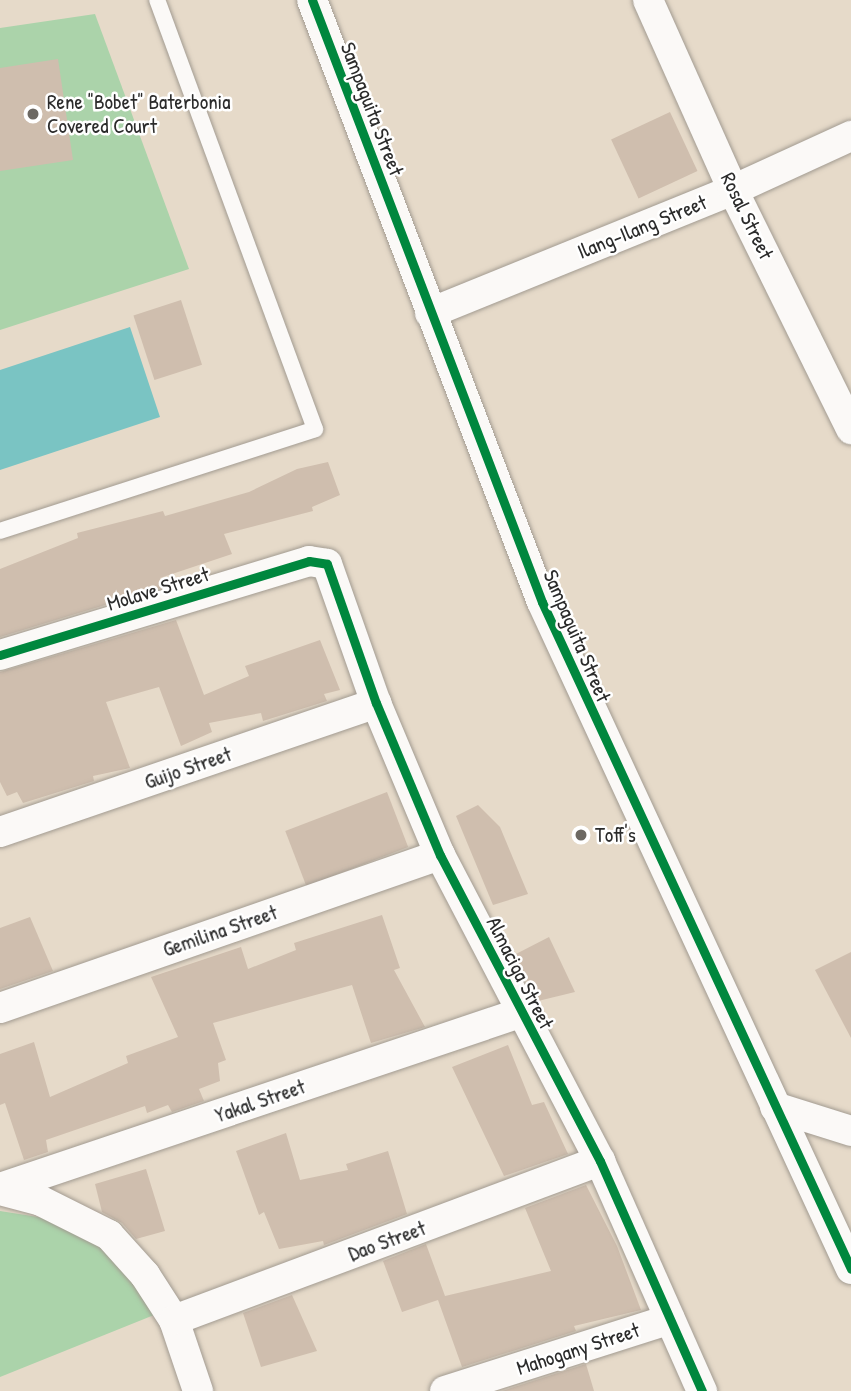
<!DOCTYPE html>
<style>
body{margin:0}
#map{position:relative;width:851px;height:1391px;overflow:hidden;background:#e6dac9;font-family:"Patrick Hand",sans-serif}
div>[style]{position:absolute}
.green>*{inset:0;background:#abd3aa}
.water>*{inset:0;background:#7ac4c3}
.building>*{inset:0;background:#cfbeae;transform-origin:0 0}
.roads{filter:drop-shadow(0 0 2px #a29b91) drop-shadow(0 0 2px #a29b91)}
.service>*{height:16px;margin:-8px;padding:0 8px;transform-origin:8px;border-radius:8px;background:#fbf9f7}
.minor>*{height:30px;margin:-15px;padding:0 15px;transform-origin:15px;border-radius:15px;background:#fbf9f7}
.cycleway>*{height:9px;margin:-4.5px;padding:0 4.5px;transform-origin:4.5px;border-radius:4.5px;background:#00873e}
.dots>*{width:19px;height:19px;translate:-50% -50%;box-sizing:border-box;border:4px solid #fff;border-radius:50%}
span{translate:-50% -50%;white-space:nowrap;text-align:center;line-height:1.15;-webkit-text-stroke:5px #fff;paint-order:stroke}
.poi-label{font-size:21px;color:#2b2b2b}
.left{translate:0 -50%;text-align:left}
.street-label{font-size:21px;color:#2b2b2b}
</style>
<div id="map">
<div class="green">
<div style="clip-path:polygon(95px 14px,189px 269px,0 330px,0 28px)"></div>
<div style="clip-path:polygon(0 1211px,51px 1219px,82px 1235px,106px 1251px,159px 1313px,0 1377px)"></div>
</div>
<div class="water">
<div style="clip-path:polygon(130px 327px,160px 417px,0 470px,0 370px)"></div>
</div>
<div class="building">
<div style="clip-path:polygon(58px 59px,73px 160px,0 171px,0 68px)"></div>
<div style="left:670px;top:112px;width:65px;height:65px;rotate:65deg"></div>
<div style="left:181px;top:300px;width:68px;height:50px;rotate:72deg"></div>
<div style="clip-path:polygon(328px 462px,340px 495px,312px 507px,313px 511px,224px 534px,232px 554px,160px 578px,164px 587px,0 637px,0 569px,78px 538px,77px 533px,163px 511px,165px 516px,249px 492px,297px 469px)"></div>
<div style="clip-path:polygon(176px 620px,204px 695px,249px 676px,245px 666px,320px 640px,340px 690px,324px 694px,327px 701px,263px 721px,261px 713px,209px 723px,212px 732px,181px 746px,159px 687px,106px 702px,130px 768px,93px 776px,94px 781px,23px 803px,17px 792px,7px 796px,0 782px,0 672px)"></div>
<div style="left:387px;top:792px;width:59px;height:109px;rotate:69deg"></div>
<div style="clip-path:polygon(478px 805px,500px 827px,528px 894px,493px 905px,456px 816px)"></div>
<div style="clip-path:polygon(382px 915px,400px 968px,394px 970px,425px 1027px,371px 1043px,352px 985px,213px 1023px,226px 1060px,218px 1063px,220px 1081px,199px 1089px,204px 1101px,172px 1112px,168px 1105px,147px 1113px,145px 1106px,46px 1140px,48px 1152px,24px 1160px,5px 1103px,0 1105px,0 1054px,34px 1042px,50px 1097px,128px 1063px,126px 1056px,178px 1037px,151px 977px,241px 947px,248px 969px,296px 950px,294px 943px)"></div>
<div style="clip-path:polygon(30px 917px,53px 971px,0 989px,0 928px)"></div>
<div style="clip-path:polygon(549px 937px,575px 992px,538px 1001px,514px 955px)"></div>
<div style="clip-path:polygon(851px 952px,851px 1038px,815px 970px)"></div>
<div style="clip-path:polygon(508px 1045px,532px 1105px,544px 1102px,568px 1154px,504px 1176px,452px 1067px)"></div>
<div style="clip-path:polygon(286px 1133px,300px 1180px,348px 1170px,346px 1164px,388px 1151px,407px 1214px,324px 1245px,323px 1241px,279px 1249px,264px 1212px,259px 1215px,236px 1151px)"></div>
<div style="clip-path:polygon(146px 1169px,165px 1231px,136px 1239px,122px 1223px,102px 1212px,95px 1184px)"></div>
<div style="clip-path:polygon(586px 1185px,617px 1246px,641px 1310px,574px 1326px,576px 1331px,462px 1367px,438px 1300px,402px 1312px,383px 1261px,426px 1244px,445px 1296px,551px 1271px,525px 1208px)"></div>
<div style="clip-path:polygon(292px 1295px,317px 1351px,261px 1367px,243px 1313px)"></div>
<div style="clip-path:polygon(586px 1364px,594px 1391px,502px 1391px)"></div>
</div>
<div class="roads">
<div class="service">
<div style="left:0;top:531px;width:331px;rotate:-17.9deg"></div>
<div style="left:315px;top:429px;width:457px;rotate:-110.2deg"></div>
</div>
<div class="minor">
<div style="left:312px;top:0;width:644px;rotate:69.09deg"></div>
<div style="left:542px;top:602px;width:735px;rotate:65.14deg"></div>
<div style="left:648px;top:0;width:208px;rotate:65.9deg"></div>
<div style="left:733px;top:190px;width:267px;rotate:63.7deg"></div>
<div style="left:430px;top:313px;width:327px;rotate:-22.1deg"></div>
<div style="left:733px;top:190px;width:130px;rotate:-24.6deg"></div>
<div style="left:0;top:655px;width:323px;rotate:-16.9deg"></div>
<div style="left:309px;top:561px;width:18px;rotate:9deg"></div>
<div style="left:327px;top:564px;width:147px;rotate:70.6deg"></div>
<div style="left:376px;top:703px;width:165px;rotate:67.2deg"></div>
<div style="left:440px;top:855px;width:345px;rotate:62.4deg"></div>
<div style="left:600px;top:1161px;width:252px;rotate:66.1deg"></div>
<div style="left:0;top:832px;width:398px;rotate:-18.9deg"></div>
<div style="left:0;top:1008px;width:466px;rotate:-19.2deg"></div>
<div style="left:775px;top:1107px;width:80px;rotate:17.5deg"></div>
<div style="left:0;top:1188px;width:549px;rotate:-18.6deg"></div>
<div style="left:0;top:1190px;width:42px;rotate:15deg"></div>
<div style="left:41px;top:1201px;width:76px;rotate:26.6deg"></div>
<div style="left:109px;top:1235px;width:54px;rotate:48deg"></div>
<div style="left:145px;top:1275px;width:54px;rotate:57.2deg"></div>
<div style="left:174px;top:1320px;width:75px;rotate:71.3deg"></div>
<div style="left:174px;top:1320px;width:455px;rotate:-20.5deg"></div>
<div style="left:445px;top:1391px;width:236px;rotate:-17.7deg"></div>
</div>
</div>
<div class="cycleway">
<div style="left:312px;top:0;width:644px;rotate:69.09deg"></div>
<div style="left:542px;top:602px;width:735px;rotate:65.14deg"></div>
<div style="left:0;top:655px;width:323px;rotate:-16.9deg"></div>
<div style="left:309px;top:561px;width:18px;rotate:9deg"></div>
<div style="left:327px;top:564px;width:147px;rotate:70.6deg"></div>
<div style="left:376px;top:703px;width:165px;rotate:67.2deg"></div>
<div style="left:440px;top:855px;width:345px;rotate:62.4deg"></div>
<div style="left:600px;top:1161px;width:252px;rotate:66.1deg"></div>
</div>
<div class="dots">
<div style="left:33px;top:114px;background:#6c6862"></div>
<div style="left:581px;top:835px;background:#6c6862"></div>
</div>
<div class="poi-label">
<span class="left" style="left:47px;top:114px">Rene "Bobet" Baterbonia<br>Covered Court</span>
<span class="left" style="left:595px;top:835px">Toff's</span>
</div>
<div class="street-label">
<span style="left:372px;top:109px;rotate:69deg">Sampaguita Street</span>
<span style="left:747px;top:216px;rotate:64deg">Rosal Street</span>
<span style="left:642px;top:227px;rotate:-22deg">Ilang-Ilang Street</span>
<span style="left:158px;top:589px;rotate:-17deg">Molave Street</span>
<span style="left:577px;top:636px;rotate:67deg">Sampaguita Street</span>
<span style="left:188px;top:768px;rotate:-19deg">Guijo Street</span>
<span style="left:220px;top:931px;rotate:-19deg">Gemilina Street</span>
<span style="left:520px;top:973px;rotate:63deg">Almaciga Street</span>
<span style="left:260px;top:1101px;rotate:-19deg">Yakal Street</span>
<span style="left:387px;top:1241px;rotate:-20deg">Dao Street</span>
<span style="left:578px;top:1349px;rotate:-18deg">Mahogany Street</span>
</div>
</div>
